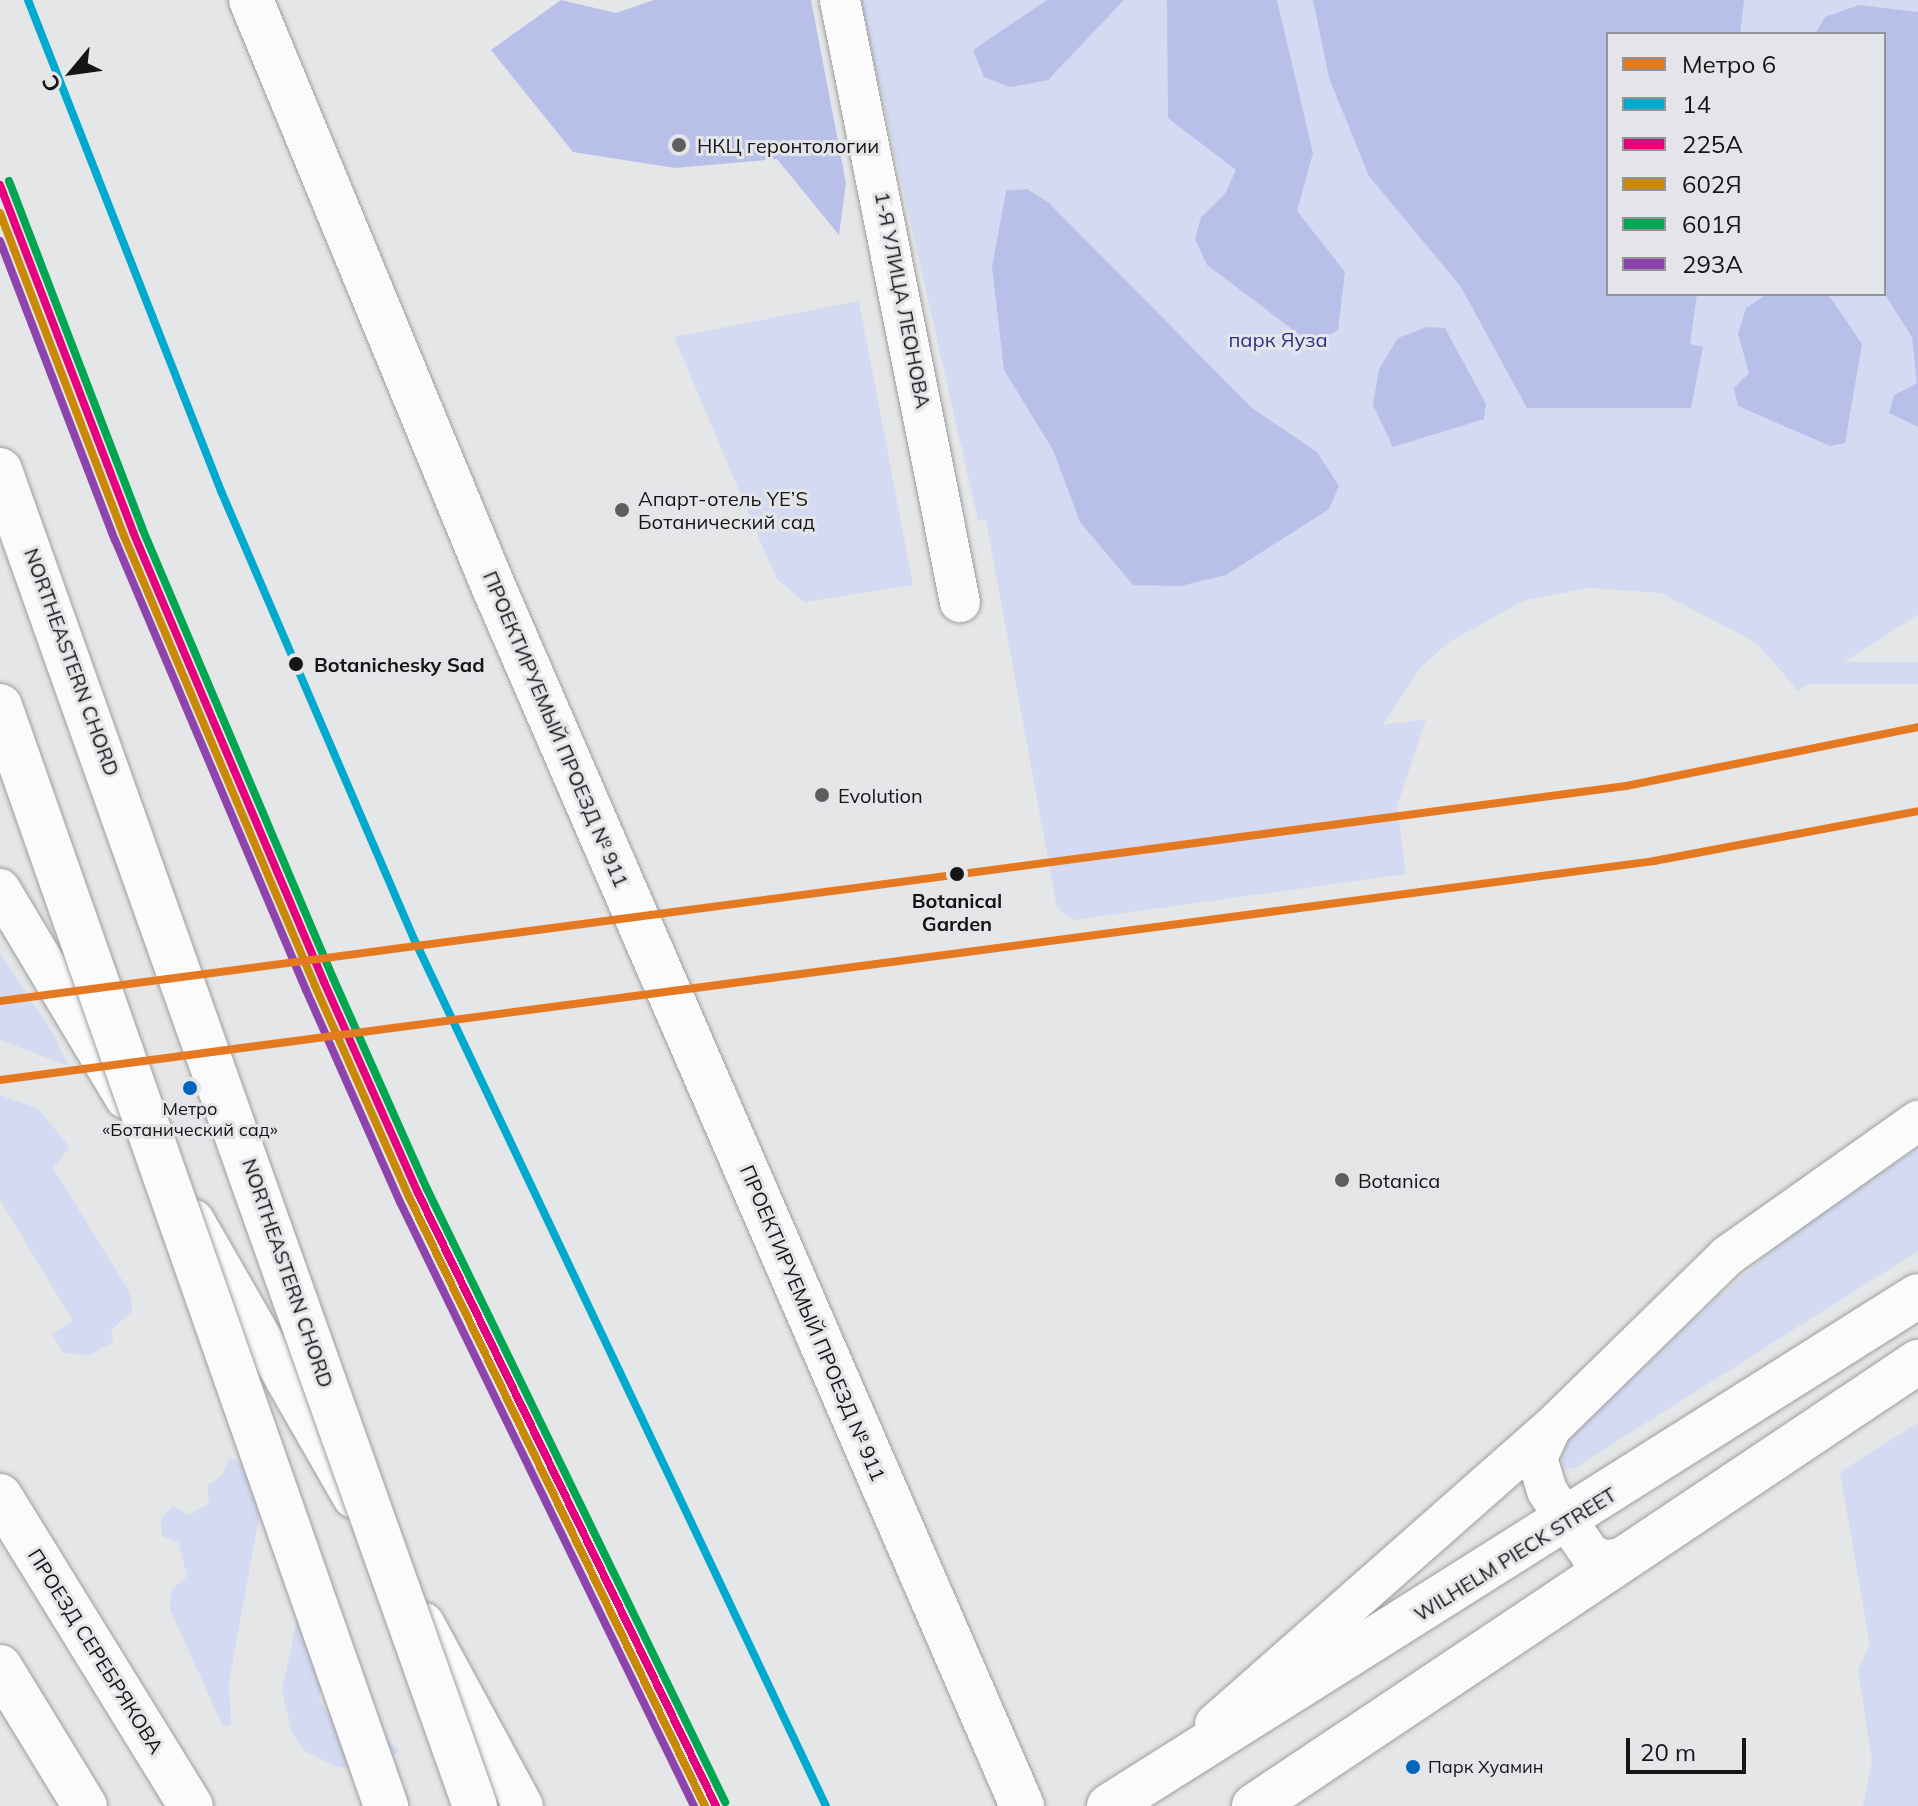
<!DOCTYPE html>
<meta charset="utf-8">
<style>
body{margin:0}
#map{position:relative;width:1918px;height:1806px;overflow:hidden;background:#e5e6e7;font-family:Mulish,sans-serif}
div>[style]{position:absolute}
.green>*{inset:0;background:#d4daf1;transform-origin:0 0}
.forest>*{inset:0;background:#b8c0e9}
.roads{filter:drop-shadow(0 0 2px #9d9e9f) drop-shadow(0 0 2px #9d9e9f)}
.street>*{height:40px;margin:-20px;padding:0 20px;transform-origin:20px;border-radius:20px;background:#fbfbfb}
.secondary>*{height:44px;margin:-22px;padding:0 22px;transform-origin:22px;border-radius:22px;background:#fbfbfb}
.bridges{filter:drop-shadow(0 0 2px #9d9e9f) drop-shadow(0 0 2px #9d9e9f)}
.primary-bridge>*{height:44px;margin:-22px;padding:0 22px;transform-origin:22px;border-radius:22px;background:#fbfbfb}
.rail-1>*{height:8px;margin:-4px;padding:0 4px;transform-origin:4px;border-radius:4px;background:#00a9ce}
.rail-2>*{height:8px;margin:-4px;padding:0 4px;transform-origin:4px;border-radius:4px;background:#e5007d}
.rail-3>*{height:8px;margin:-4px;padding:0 4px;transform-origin:4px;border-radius:4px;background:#ca8904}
.rail-4>*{height:8px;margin:-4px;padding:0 4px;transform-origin:4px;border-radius:4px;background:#00a651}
.rail-5>*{height:8px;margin:-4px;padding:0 4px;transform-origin:4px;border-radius:4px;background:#8e44ad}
.metro-1>*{height:8px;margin:-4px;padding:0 4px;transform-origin:4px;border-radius:4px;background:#e57922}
.dots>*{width:22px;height:22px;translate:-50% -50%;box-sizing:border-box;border:4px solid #e4e5e8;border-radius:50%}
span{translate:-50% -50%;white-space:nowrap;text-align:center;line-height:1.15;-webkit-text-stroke:6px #e4e5e8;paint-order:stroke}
.bus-label{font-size:18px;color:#151516}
.left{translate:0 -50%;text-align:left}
.poi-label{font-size:20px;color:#151516}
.street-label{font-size:20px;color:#151516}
.park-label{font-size:20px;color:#2e3186}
.stop-label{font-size:20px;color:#151516;font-weight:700}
.legend{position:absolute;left:1606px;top:32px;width:280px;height:264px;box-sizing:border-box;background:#e4e5e8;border:2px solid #919294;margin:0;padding:10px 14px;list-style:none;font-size:24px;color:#151516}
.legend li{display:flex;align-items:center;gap:16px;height:40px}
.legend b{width:40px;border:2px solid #919294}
.north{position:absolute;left:32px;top:32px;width:80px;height:80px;-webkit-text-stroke:6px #e4e5e8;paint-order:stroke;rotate:241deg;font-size:22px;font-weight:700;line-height:32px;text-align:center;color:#151516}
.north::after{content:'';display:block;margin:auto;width:28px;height:36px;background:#151516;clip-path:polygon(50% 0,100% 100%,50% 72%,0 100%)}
.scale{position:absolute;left:1626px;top:1738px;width:120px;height:36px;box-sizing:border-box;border:4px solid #151516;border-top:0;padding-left:10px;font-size:24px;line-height:28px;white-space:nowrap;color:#151516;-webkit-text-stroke:6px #e4e5e8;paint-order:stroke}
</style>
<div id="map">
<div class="green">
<div style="clip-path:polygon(evenodd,860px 0,1918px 0,1918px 615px,1798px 691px,1757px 643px,1661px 593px,1588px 588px,1523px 601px,1449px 642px,1420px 668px,1383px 725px,1426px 719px,1397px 806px,1406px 874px,1073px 920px,1057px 908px,986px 520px,978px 520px,860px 0,1608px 34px,1884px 34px,1884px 294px,1608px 294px,1608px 34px)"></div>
<div style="clip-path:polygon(859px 301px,913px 585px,804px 602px,776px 578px,674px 337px)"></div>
<div style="left:1918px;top:662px;width:22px;height:108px;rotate:90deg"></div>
<div style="clip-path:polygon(0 953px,52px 1032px,69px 1066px,0 1040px)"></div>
<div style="clip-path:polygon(0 1095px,38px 1109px,70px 1147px,53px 1168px,129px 1291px,133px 1311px,111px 1330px,113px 1342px,89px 1355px,63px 1353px,52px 1334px,73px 1321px,0 1200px)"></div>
<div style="clip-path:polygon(1918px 1148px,1918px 1251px,1573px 1469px,1564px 1467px,1559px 1447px,1705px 1309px,1797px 1229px)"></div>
<div style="clip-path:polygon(1918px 1423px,1918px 1806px,1863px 1806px,1872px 1761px,1858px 1669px,1870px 1646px,1840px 1472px)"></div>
<div style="clip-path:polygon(230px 1457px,240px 1464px,251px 1458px,260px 1511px,229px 1682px,231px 1724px,223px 1727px,170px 1609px,171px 1590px,187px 1576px,178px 1542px,162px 1536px,161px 1518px,173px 1506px,189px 1515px,209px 1504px,207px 1485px,222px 1476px)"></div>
<div style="clip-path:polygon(300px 1604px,328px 1674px,318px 1699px,344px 1735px,375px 1728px,400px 1751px,389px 1758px,362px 1768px,337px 1767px,305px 1751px,292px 1733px,282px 1691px)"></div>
</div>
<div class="forest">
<div style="clip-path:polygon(561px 0,616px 13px,654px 0,811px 0,846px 183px,839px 235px,777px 159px,675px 168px,573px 152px,491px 50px)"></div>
<div style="clip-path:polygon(1047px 0,1124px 0,1048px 80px,1010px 87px,984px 77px,973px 50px)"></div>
<div style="clip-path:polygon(1167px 0,1277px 0,1313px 153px,1297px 211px,1345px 272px,1338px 330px,1313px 345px,1207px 265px,1195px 239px,1201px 217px,1225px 194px,1236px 170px,1168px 118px)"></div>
<div style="clip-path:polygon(1313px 0,1744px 0,1740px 34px,1608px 34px,1608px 294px,1697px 294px,1690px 344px,1703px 347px,1691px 408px,1527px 408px,1461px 287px,1369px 176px,1329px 78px)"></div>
<div style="clip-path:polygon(1859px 5px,1918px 12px,1918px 427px,1889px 413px,1894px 395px,1917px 383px,1912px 337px,1884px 293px,1884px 34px,1815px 34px,1825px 17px)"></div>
<div style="clip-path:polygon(1027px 189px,1049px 203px,1252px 408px,1317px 452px,1339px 486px,1329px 509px,1226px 575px,1180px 586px,1133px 585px,1080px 522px,1053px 450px,1004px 370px,992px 267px,1006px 191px)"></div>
<div style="clip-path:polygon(1767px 294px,1828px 294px,1862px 344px,1845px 443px,1830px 446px,1738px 406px,1734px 388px,1749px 373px,1738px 334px,1746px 308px)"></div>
<div style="clip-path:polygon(1427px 327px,1445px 328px,1486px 404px,1484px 419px,1393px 447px,1373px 405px,1379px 369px,1398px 338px)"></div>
</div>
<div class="roads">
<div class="street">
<div style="left:840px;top:0;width:614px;rotate:78.73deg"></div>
<div style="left:0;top:889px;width:244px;rotate:59.1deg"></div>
<div style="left:194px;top:1220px;width:320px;rotate:60.2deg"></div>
<div style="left:1551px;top:1428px;width:33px;rotate:115deg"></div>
<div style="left:1537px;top:1458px;width:34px;rotate:73deg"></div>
<div style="left:1547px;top:1491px;width:76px;rotate:55.7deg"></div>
<div style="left:1590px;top:1554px;width:17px;rotate:25deg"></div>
<div style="left:1605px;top:1561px;width:20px;rotate:-11deg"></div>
<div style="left:424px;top:1623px;width:208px;rotate:61.6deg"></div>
<div style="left:1215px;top:1724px;width:448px;rotate:-41.4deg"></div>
<div style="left:1551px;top:1428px;width:246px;rotate:-44.3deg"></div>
<div style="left:1727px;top:1256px;width:234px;rotate:-35.3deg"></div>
</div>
<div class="secondary">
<div style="left:251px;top:0;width:636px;rotate:67.55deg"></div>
<div style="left:494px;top:588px;width:1328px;rotate:66.56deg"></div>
<div style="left:0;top:1496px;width:364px;rotate:58.4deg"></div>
<div style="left:0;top:1667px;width:163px;rotate:58.6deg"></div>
<div style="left:1109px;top:1806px;width:956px;rotate:-32.23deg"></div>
<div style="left:1254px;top:1806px;width:799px;rotate:-33.77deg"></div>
</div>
</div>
<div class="bridges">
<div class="primary-bridge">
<div style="left:0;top:470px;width:1418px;rotate:70.43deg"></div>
<div style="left:0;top:706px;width:1166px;rotate:70.66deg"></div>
</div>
</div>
<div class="rail-1">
<div style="left:28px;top:0;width:528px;rotate:68.54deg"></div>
<div style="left:221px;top:491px;width:490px;rotate:66.7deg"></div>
<div style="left:415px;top:941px;width:958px;rotate:64.59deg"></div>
</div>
<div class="rail-2">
<div style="left:0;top:185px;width:372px;rotate:69deg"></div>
<div style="left:133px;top:532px;width:489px;rotate:67deg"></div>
<div style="left:324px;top:982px;width:231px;rotate:66deg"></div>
<div style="left:418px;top:1193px;width:682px;rotate:64.07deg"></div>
</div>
<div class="rail-3">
<div style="left:0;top:213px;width:346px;rotate:69deg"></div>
<div style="left:124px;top:536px;width:489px;rotate:67deg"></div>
<div style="left:315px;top:986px;width:231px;rotate:66deg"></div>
<div style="left:409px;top:1197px;width:677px;rotate:64.08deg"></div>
</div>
<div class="rail-4">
<div style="left:9px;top:181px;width:372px;rotate:69deg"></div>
<div style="left:142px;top:528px;width:489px;rotate:67deg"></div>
<div style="left:333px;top:978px;width:231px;rotate:66deg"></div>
<div style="left:427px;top:1189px;width:682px;rotate:64.07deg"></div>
</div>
<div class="rail-5">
<div style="left:0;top:241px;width:320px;rotate:69deg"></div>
<div style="left:115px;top:540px;width:489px;rotate:67deg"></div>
<div style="left:306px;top:990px;width:232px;rotate:66.1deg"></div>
<div style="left:400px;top:1202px;width:672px;rotate:64.05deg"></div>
</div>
<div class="metro-1">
<div style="left:0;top:1001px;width:1640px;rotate:-7.53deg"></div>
<div style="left:1626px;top:786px;width:298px;rotate:-11.4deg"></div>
<div style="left:0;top:1080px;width:1668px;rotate:-7.54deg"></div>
<div style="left:1654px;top:861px;width:269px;rotate:-10.7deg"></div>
</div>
<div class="dots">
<div style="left:679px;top:145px;background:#5e5e5f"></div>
<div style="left:622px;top:510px;background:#5e5e5f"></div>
<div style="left:296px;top:664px;background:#151516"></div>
<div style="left:822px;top:795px;background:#5e5e5f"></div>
<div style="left:957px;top:874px;background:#151516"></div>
<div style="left:190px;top:1088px;background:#0065bd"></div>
<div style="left:1342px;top:1180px;background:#5e5e5f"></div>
<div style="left:1413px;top:1767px;background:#0065bd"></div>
</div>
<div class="bus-label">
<span style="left:190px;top:1120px">Метро<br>«Ботанический сад»</span>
<span class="left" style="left:1428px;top:1767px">Парк Хуамин</span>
</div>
<div class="poi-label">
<span class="left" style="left:697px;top:145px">НКЦ геронтологии</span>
<span class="left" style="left:638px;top:510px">Апарт-отель YE’S<br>Ботанический сад</span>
<span class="left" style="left:838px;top:795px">Evolution</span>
<span class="left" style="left:1358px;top:1180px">Botanica</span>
</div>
<div class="street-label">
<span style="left:903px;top:300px;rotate:79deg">1-Я УЛИЦА ЛЕОНОВА</span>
<span style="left:72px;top:662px;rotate:70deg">NORTHEASTERN CHORD</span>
<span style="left:556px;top:729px;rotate:67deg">ПРОЕКТИРУЕМЫЙ ПРОЕЗД № 911</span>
<span style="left:288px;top:1273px;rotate:71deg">NORTHEASTERN CHORD</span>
<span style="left:813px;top:1323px;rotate:67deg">ПРОЕКТИРУЕМЫЙ ПРОЕЗД № 911</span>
<span style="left:1515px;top:1554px;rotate:-32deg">WILHELM PIECK STREET</span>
<span style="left:96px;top:1651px;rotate:58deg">ПРОЕЗД СЕРЕБРЯКОВА</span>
</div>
<div class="park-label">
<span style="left:1278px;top:339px">парк Яуза</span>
</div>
<div class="stop-label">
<span class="left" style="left:314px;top:664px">Botanichesky Sad</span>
<span style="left:957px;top:912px">Botanical<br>Garden</span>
</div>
<ul class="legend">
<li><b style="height:10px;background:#e57922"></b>Метро 6</li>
<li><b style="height:10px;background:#00a9ce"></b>14</li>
<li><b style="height:10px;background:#e5007d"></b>225А</li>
<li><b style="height:10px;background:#ca8904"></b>602Я</li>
<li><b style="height:10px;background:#00a651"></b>601Я</li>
<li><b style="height:10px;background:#8e44ad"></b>293А</li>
</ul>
<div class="north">С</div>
<div class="scale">20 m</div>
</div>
